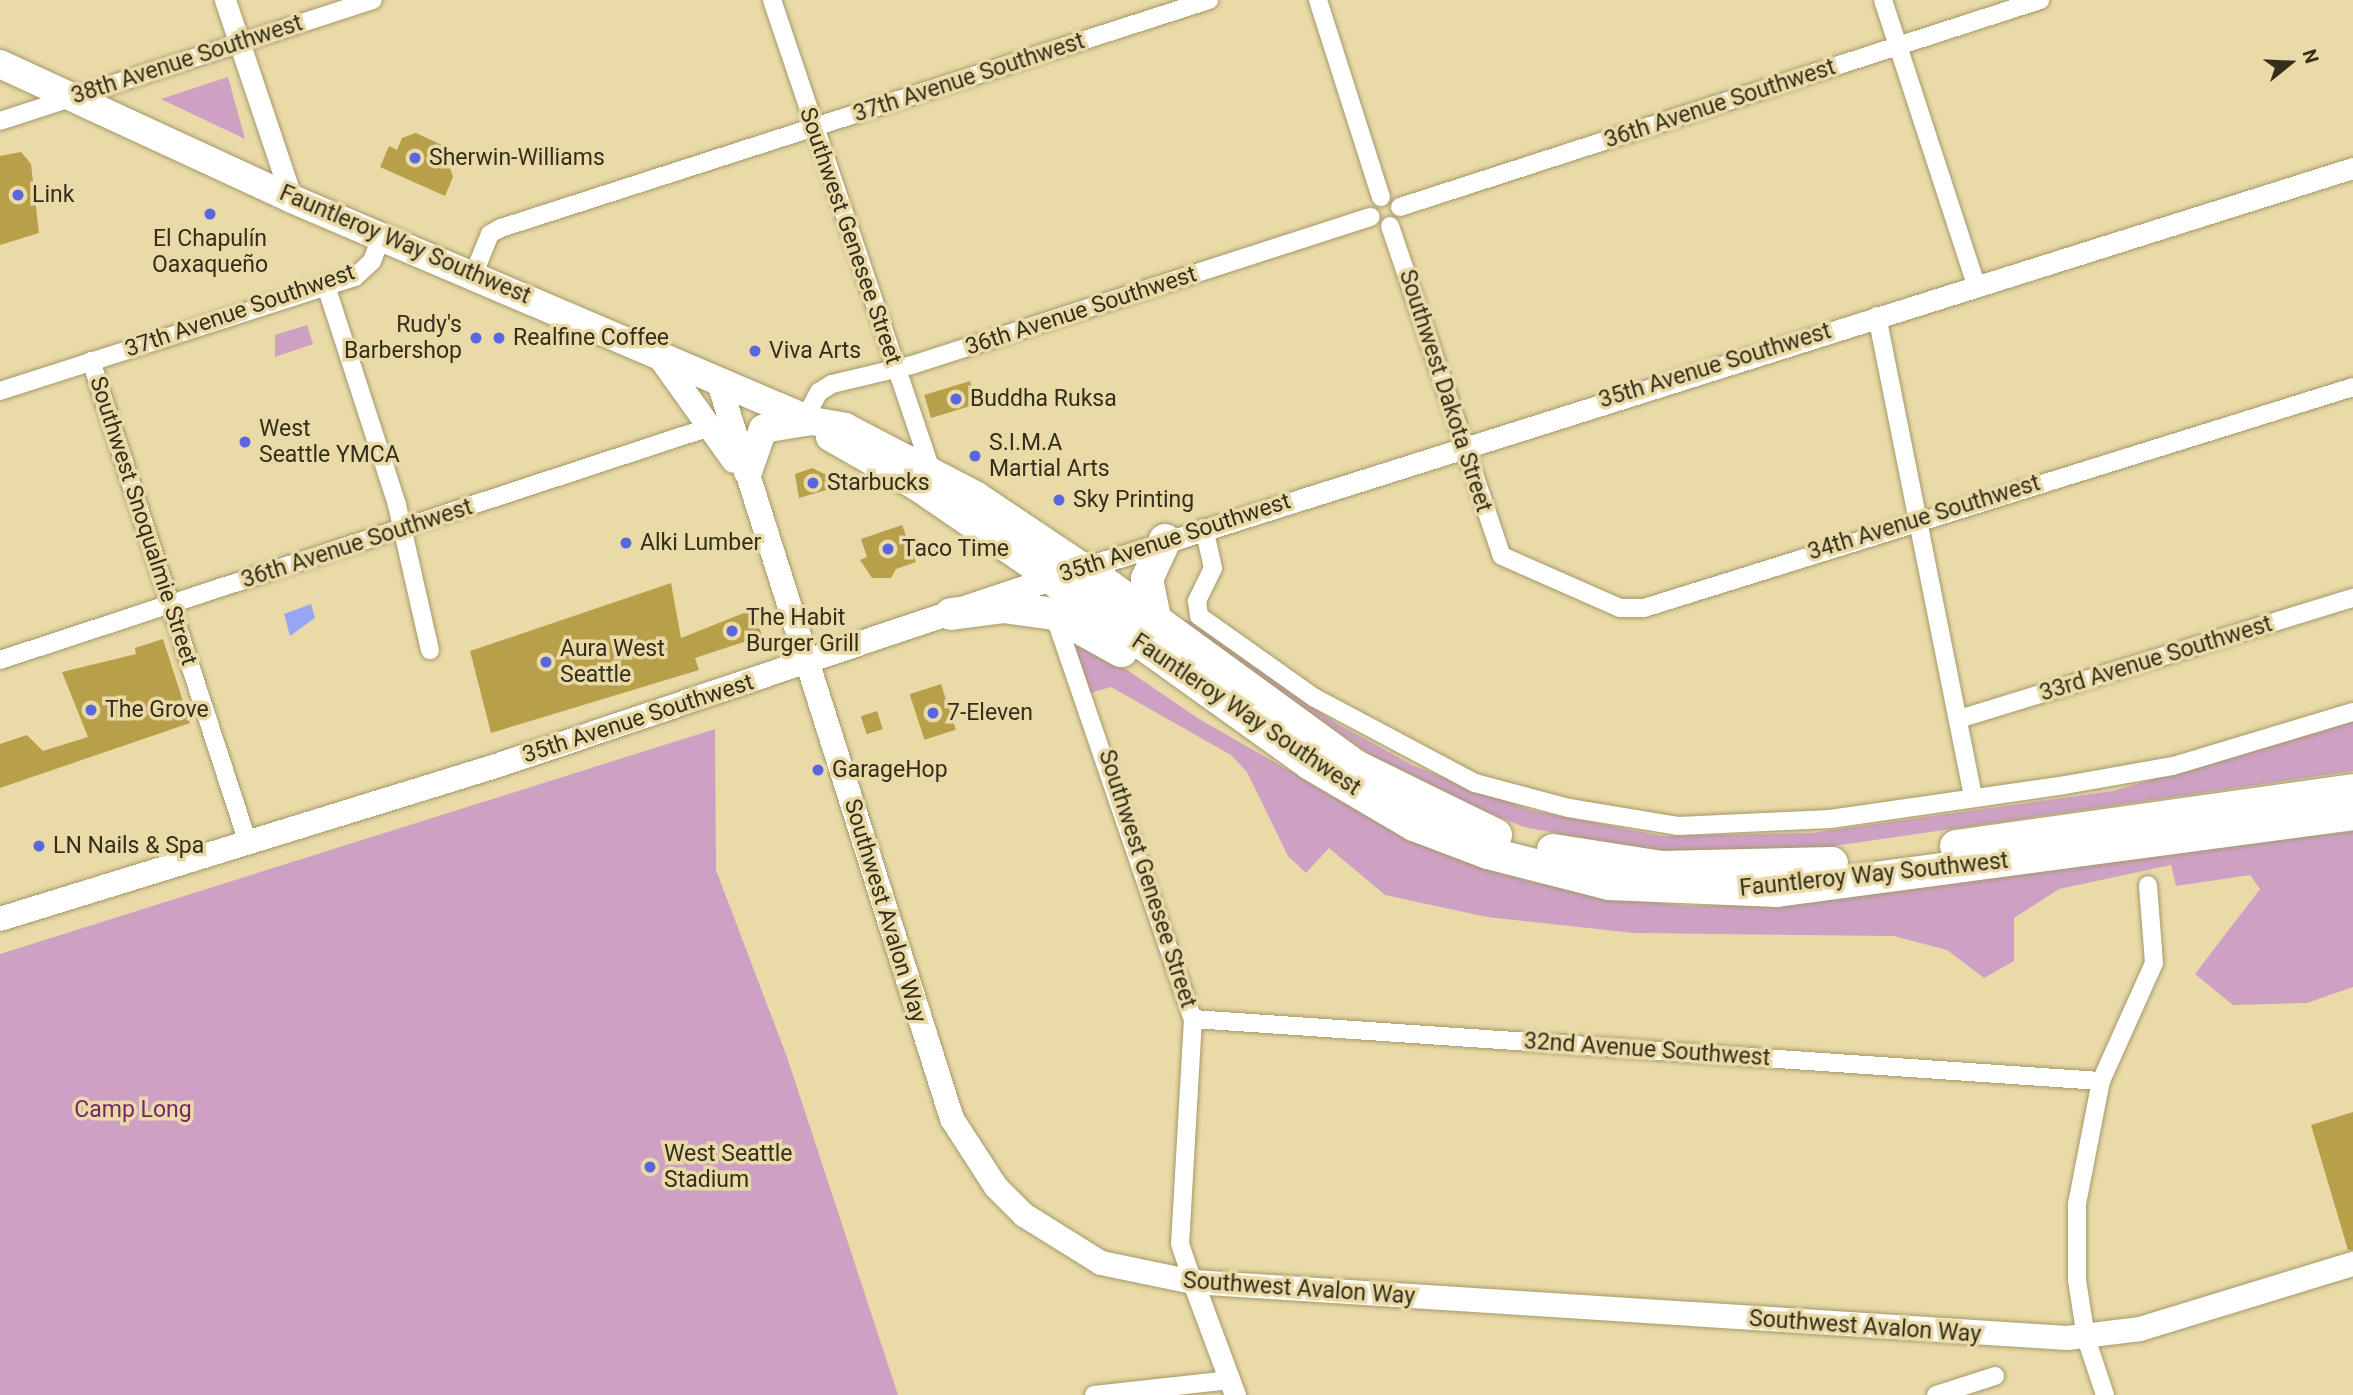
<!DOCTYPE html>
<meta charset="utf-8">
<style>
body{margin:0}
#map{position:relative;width:2353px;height:1395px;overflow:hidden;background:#e9daa8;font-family:Roboto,sans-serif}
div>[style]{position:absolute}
.green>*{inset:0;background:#cea1c4}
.water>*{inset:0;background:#96a7f1}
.building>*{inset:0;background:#b8a04a;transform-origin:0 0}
.roads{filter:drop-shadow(0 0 2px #a59868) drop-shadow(0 0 2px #a59868)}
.minor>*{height:18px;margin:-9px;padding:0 9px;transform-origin:9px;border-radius:9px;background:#fff}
.tertiary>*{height:21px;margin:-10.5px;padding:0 10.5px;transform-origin:10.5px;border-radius:10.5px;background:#fff}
.secondary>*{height:24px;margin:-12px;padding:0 12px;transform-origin:12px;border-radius:12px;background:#fff}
.primary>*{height:28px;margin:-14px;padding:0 14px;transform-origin:14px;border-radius:14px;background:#fff}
.motorway>*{height:32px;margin:-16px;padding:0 16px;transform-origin:16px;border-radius:16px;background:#fff}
.dots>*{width:19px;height:19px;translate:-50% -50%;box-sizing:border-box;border:4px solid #e9daa8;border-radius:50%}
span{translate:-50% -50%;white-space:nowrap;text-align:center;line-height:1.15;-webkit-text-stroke:7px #e9daa8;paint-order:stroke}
.street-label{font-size:23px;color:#342e1a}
.poi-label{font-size:23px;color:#342e1a}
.left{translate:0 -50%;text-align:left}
.right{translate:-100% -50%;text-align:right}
.park-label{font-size:23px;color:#76266b}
.north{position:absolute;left:2255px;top:28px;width:70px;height:70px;-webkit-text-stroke:5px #e9daa8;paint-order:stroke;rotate:72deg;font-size:19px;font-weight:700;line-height:28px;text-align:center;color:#342e1a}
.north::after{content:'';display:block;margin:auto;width:24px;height:32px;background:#342e1a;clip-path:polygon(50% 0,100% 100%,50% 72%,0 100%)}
</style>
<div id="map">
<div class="green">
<div style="clip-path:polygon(228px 77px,245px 139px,161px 99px)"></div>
<div style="clip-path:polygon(307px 325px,313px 344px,275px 357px,275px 335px)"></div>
<div style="clip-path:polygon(1187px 620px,1336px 723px,1414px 766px,1530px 810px,1662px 836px,1811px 833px,2113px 791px,2353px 721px,2353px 771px,1813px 849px,1661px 853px,1524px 827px,1406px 780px,1182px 622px)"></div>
<div style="clip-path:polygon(1070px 631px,1199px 719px,1407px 838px,1527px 881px,1608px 897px,1688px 906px,1779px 904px,2353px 831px,2353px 987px,2307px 1003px,2233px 1005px,2195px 974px,2260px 889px,2250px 875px,2176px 886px,2171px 865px,2059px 889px,2014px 918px,2014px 961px,1984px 978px,1947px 950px,1894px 936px,1634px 933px,1487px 917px,1385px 895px,1329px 848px,1306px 873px,1288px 856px,1247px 772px,1231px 755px,1111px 687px,1090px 693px)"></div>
<div style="clip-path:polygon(715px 729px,716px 870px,787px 1057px,898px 1395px,0 1395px,0 954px)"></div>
</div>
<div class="water">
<div style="clip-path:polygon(311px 604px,315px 618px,290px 636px,284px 614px)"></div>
</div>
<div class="building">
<div style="clip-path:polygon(416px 133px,442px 145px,453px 177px,445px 196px,380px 167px,389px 146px,397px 150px,402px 138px)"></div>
<div style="clip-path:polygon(21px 152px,31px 164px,39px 233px,0 245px,0 156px)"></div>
<div style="left:970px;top:381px;width:24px;height:48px;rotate:73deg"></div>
<div style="clip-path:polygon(812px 468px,829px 476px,833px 488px,799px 498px,795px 474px)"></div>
<div style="clip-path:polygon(902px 525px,916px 562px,896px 569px,891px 578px,872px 578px,860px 560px,867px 557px,861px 539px)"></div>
<div style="clip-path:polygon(671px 583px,681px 638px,754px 609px,762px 636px,695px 658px,699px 670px,491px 733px,470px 651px)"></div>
<div style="clip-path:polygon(163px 639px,190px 723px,0 788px,0 744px,27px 735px,43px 751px,88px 737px,62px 672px,136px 654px,135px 648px)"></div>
<div style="left:941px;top:684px;width:48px;height:33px;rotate:72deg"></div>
<div style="left:877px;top:711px;width:19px;height:17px;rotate:72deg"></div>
<div style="clip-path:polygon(2353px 1112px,2353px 1250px,2348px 1250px,2311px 1125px)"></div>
</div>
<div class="roads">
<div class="minor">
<div style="left:772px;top:0;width:496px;rotate:71.3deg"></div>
<div style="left:1318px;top:0;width:207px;rotate:72.3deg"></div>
<div style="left:1883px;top:0;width:300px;rotate:71.9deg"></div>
<div style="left:0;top:121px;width:392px;rotate:-18deg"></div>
<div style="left:1400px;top:207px;width:673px;rotate:-17.92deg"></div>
<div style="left:1390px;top:226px;width:348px;rotate:71.3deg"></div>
<div style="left:1502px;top:556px;width:129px;rotate:23.8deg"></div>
<div style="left:1620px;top:608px;width:24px"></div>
<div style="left:1644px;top:608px;width:743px;rotate:-17.31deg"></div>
<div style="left:474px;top:273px;width:42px;rotate:-67.7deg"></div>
<div style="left:490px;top:234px;width:13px;rotate:-29deg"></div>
<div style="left:501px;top:228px;width:744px;rotate:-17.85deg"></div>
<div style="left:326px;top:286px;width:230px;rotate:72deg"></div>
<div style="left:397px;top:505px;width:149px;rotate:77.2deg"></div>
<div style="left:1877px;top:316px;width:490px;rotate:78.7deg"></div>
<div style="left:91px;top:361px;width:504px;rotate:71.96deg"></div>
<div style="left:0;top:391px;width:373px;rotate:-17.8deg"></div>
<div style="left:355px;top:277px;width:23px;rotate:-43deg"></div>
<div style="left:372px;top:261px;width:28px;rotate:-69deg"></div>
<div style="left:805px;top:418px;width:30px;rotate:-62deg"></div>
<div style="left:819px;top:392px;width:15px;rotate:-32deg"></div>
<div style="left:832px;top:384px;width:82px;rotate:-13.4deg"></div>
<div style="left:912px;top:365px;width:482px;rotate:-17.9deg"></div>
<div style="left:1204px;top:528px;width:41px;rotate:77.3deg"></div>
<div style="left:1213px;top:568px;width:37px;rotate:116deg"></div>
<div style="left:1197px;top:601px;width:15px;rotate:82deg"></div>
<div style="left:1199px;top:616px;width:142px;rotate:35.3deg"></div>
<div style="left:1315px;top:698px;width:181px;rotate:28deg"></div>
<div style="left:1475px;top:783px;width:97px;rotate:14.9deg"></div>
<div style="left:1569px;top:808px;width:110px;rotate:9.4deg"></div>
<div style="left:1678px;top:826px;width:152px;rotate:-2.6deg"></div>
<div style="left:1830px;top:819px;width:237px;rotate:-8.2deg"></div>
<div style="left:2065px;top:785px;width:110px;rotate:-10deg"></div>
<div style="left:2173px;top:766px;width:188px;rotate:-16.7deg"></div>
<div style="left:1054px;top:614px;width:428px;rotate:71.1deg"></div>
<div style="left:1193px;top:1019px;width:225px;rotate:93.3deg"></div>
<div style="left:1180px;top:1244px;width:40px;rotate:71.1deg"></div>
<div style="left:0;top:660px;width:750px;rotate:-18.17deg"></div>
<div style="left:1959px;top:719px;width:412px;rotate:-17.1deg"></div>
<div style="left:1193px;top:1019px;width:910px;rotate:3.91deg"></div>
<div style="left:1094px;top:1395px;width:137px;rotate:-6.3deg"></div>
<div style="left:1936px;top:1395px;width:62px;rotate:-17.9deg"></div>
<div style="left:2105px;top:1395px;width:60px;rotate:-108.4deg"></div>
<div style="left:2086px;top:1338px;width:59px;rotate:-98.8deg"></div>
<div style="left:2077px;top:1280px;width:76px;rotate:-90deg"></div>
<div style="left:2077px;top:1204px;width:125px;rotate:-79deg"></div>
<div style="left:2101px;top:1081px;width:129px;rotate:-65.8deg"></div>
<div style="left:2154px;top:963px;width:78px;rotate:-94.4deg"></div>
</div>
<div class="tertiary">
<div style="left:225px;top:0;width:210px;rotate:71.4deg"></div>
<div style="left:1084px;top:568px;width:1331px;rotate:-17.5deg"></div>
<div style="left:1193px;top:1282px;width:121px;rotate:69.6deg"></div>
</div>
<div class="secondary">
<div style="left:658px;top:355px;width:130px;rotate:54.4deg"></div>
<div style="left:718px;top:380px;width:775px;rotate:72.43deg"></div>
<div style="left:952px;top:1119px;width:81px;rotate:57.1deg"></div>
<div style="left:996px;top:1187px;width:40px;rotate:45deg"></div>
<div style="left:1024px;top:1215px;width:91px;rotate:31.9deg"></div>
<div style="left:1101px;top:1263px;width:94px;rotate:11.7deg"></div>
<div style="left:1193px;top:1282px;width:876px;rotate:3.67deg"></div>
<div style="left:2067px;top:1338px;width:74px;rotate:-7deg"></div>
<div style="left:2140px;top:1329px;width:223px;rotate:-17deg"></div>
<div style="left:0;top:919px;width:522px;rotate:-17.15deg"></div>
<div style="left:499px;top:765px;width:598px;rotate:-18.62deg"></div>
</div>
<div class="primary">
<div style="left:0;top:64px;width:322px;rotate:24.8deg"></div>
<div style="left:292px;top:199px;width:565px;rotate:23.12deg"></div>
<div style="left:812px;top:421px;width:34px;rotate:10deg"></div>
<div style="left:845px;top:427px;width:149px;rotate:27.6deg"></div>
<div style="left:977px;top:496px;width:129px;rotate:33.9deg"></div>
<div style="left:830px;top:437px;width:99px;rotate:29.7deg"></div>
<div style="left:916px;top:486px;width:165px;rotate:34.4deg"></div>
<div style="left:748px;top:472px;width:46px;rotate:-70.8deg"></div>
<div style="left:763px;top:429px;width:49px;rotate:-9.5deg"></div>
</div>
<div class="motorway">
<div style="left:1084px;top:568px;width:336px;rotate:36.1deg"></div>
<div style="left:1356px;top:766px;width:156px;rotate:26.2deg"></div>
<div style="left:1052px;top:579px;width:317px;rotate:35.6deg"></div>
<div style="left:1310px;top:764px;width:121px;rotate:30.4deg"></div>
<div style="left:1414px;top:825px;width:79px;rotate:20.7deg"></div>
<div style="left:1488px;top:853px;width:125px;rotate:14.4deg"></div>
<div style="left:1609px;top:884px;width:168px;rotate:2.4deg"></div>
<div style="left:1777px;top:891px;width:581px;rotate:-7.61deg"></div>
<div style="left:951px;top:614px;width:52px;rotate:-7.7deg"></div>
<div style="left:1003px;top:607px;width:51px;rotate:7.8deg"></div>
<div style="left:1054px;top:614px;width:77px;rotate:28.9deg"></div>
<div style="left:1156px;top:623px;width:45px;rotate:-101.6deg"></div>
<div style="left:1147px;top:579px;width:43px;rotate:-65.2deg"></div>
<div style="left:1956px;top:846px;width:401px;rotate:-8deg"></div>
<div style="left:1553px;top:850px;width:109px;rotate:8.9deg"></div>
<div style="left:1661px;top:867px;width:171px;rotate:-1.3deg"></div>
</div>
</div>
<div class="dots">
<div style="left:415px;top:158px;background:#5867dd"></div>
<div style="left:18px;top:195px;background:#5867dd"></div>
<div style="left:210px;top:214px;background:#5867dd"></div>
<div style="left:476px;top:338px;background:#5867dd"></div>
<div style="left:499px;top:338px;background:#5867dd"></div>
<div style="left:755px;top:351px;background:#5867dd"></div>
<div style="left:956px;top:399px;background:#5867dd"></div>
<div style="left:245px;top:442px;background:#5867dd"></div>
<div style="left:975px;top:456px;background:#5867dd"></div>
<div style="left:813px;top:483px;background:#5867dd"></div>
<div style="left:1059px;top:500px;background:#5867dd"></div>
<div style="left:626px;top:543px;background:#5867dd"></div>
<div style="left:888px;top:549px;background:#5867dd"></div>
<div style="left:732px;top:631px;background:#5867dd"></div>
<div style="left:546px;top:662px;background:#5867dd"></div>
<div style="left:91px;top:710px;background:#5867dd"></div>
<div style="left:933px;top:713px;background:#5867dd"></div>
<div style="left:818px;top:770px;background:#5867dd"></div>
<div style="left:39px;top:846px;background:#5867dd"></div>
<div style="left:650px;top:1167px;background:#5867dd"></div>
</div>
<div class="street-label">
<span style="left:187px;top:60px;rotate:-18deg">38th Avenue Southwest</span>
<span style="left:969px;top:78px;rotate:-18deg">37th Avenue Southwest</span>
<span style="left:1720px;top:104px;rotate:-18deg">36th Avenue Southwest</span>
<span style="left:850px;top:236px;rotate:71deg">Southwest Genesee Street</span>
<span style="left:405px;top:245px;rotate:23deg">Fauntleroy Way Southwest</span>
<span style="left:240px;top:311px;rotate:-19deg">37th Avenue Southwest</span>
<span style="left:1081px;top:311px;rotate:-18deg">36th Avenue Southwest</span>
<span style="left:1715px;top:366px;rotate:-17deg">35th Avenue Southwest</span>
<span style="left:1445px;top:391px;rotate:72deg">Southwest Dakota Street</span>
<span style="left:1924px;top:518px;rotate:-17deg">34th Avenue Southwest</span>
<span style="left:143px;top:521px;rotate:72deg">Southwest Snoqualmie Street</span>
<span style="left:1175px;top:538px;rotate:-18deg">35th Avenue Southwest</span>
<span style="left:357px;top:544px;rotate:-18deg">36th Avenue Southwest</span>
<span style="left:2156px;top:659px;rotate:-17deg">33rd Avenue Southwest</span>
<span style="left:1246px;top:715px;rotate:34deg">Fauntleroy Way Southwest</span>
<span style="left:638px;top:719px;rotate:-18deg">35th Avenue Southwest</span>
<span style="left:1874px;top:875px;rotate:-6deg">Fauntleroy Way Southwest</span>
<span style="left:1147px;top:879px;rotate:72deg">Southwest Genesee Street</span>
<span style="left:885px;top:911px;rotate:73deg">Southwest Avalon Way</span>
<span style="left:1647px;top:1050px;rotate:4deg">32nd Avenue Southwest</span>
<span style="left:1299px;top:1289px;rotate:4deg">Southwest Avalon Way</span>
<span style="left:1865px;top:1327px;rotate:4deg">Southwest Avalon Way</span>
</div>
<div class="poi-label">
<span class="left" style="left:429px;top:158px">Sherwin-Williams</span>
<span class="left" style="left:32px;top:195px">Link</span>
<span style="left:210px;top:252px">El Chapulín<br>Oaxaqueño</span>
<span class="right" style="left:462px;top:338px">Rudy's<br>Barbershop</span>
<span class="left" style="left:513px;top:338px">Realfine Coffee</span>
<span class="left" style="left:769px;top:351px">Viva Arts</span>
<span class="left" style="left:970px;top:399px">Buddha Ruksa</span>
<span class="left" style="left:259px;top:442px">West<br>Seattle YMCA</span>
<span class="left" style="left:989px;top:456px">S.I.M.A<br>Martial Arts</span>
<span class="left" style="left:827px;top:483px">Starbucks</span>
<span class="left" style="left:1073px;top:500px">Sky Printing</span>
<span class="left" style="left:640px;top:543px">Alki Lumber</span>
<span class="left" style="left:902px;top:549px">Taco Time</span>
<span class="left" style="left:746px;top:631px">The Habit<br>Burger Grill</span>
<span class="left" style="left:560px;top:662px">Aura West<br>Seattle</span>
<span class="left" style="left:105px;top:710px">The Grove</span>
<span class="left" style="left:947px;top:713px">7-Eleven</span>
<span class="left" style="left:832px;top:770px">GarageHop</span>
<span class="left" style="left:53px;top:846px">LN Nails &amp; Spa</span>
<span class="left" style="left:664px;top:1167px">West Seattle<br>Stadium</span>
</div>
<div class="park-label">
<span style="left:133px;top:1110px">Camp Long</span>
</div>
<div class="north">N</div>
</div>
